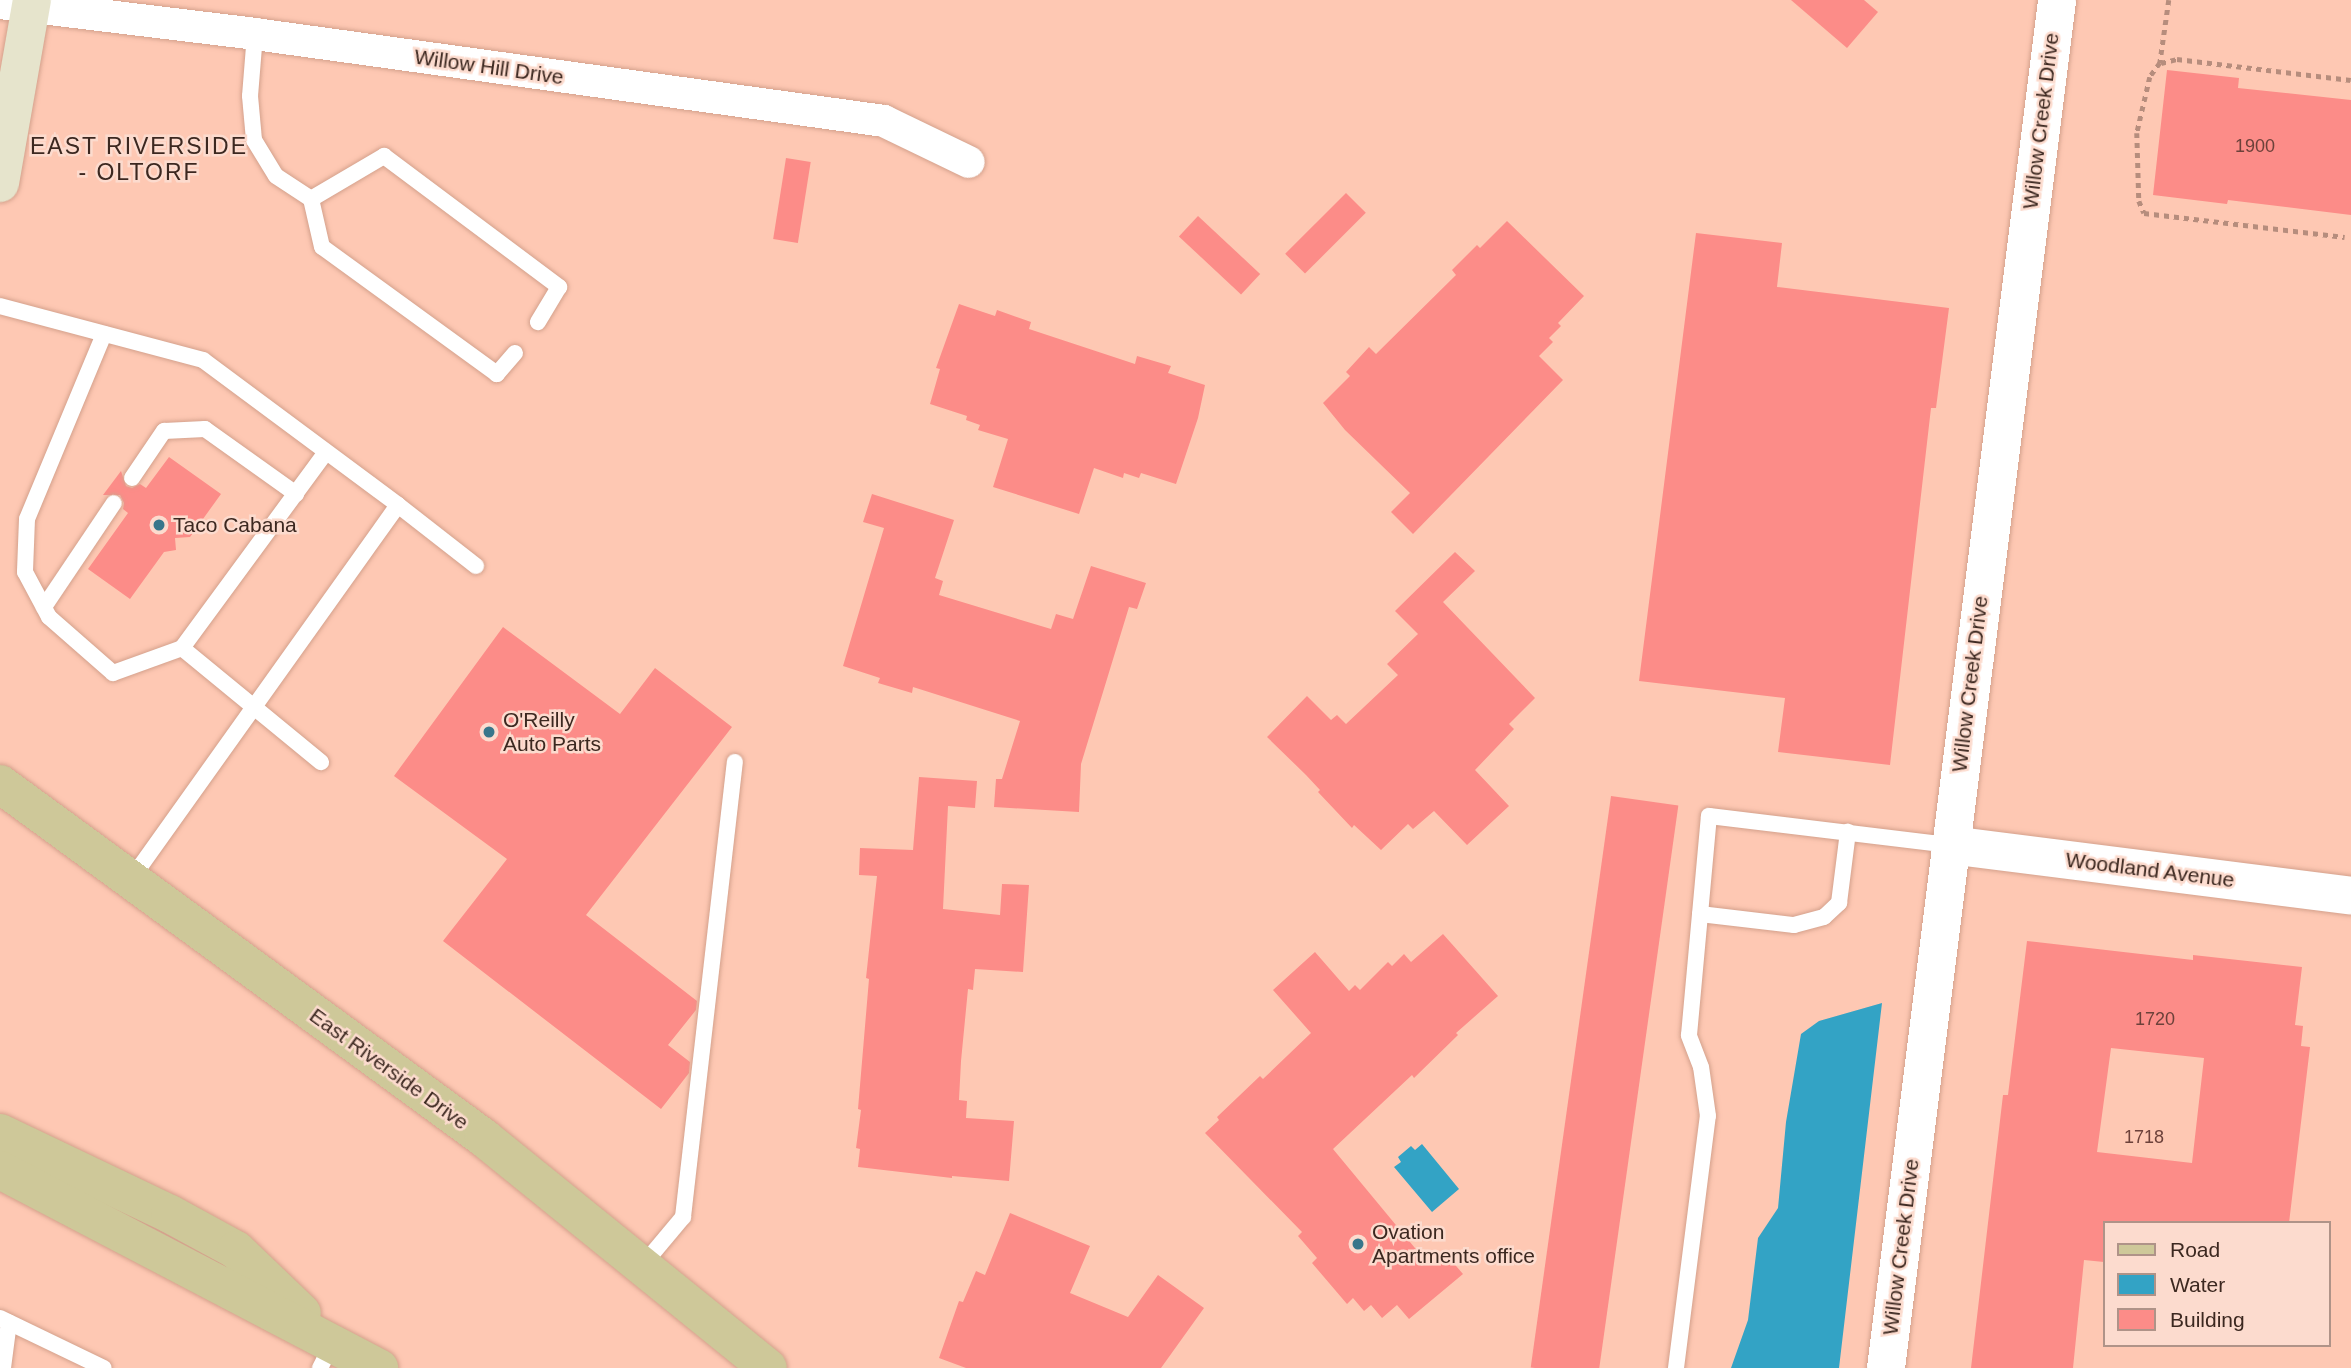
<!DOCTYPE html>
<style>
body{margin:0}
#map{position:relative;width:2351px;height:1368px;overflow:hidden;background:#fec8b3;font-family:Helvetica,sans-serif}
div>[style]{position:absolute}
.water>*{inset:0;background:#33a3c5}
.building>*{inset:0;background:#fc8c88;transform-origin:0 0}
.path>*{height:4.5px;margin-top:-2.25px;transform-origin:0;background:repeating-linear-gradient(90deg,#b68d7d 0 5px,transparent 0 10px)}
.roads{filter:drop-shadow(0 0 2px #d4a18c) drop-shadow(0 0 2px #d4a18c)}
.service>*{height:16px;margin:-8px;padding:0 8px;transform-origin:8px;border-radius:8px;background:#fff}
.minor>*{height:32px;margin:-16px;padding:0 16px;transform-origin:16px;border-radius:16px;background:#fff}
.tertiary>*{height:38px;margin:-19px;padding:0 19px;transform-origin:19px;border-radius:19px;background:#fff}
.secondary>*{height:38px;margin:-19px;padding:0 19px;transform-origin:19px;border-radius:19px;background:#e6e4cc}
.primary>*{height:38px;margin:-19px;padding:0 19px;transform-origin:19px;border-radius:19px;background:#cec899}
.dots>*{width:19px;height:19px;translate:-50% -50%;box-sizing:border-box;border:4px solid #fcdbce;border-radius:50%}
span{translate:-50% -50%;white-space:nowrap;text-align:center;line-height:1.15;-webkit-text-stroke:5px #fcdbce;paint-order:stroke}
.number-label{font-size:18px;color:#6c413a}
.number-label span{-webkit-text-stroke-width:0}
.street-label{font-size:21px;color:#3c2820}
.poi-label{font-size:21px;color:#3c2820}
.left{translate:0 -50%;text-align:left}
.neighbourhood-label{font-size:23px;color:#3c2820;letter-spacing:2px}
.legend{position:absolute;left:2103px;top:1221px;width:228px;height:126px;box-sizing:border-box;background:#fcdbce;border:2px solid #af9388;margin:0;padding:9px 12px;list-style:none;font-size:21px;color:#3c2820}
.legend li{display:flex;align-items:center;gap:14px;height:35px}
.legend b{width:35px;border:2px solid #af9388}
</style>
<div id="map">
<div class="water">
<div style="clip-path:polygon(1882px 1003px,1839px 1368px,1731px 1368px,1748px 1320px,1758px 1238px,1778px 1208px,1786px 1122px,1801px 1034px,1819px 1021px)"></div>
<div style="clip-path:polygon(1422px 1144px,1459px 1189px,1432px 1212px,1394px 1167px,1401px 1162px,1398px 1157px,1411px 1146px,1415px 1150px)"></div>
</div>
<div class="building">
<div style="clip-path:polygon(1791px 0,1864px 0,1878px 12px,1847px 48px)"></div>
<div style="clip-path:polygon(2167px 70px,2239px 78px,2238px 88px,2351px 100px,2351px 215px,2228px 200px,2227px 204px,2153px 195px)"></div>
<div style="left:786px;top:158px;width:25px;height:82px;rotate:9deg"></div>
<div style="left:1346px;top:193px;width:28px;height:86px;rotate:45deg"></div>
<div style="left:1198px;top:216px;width:85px;height:28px;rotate:43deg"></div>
<div style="clip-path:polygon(1507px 221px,1584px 296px,1558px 323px,1561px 326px,1549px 338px,1553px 342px,1539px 356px,1563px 380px,1413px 534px,1391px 512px,1410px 493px,1345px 430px,1323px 403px,1350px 376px,1346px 372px,1369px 347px,1376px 354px,1456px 275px,1452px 270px,1477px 245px,1480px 248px)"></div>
<div style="clip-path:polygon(1696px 233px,1782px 243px,1777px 287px,1949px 308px,1936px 408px,1931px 408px,1890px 765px,1778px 752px,1785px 698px,1639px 681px)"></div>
<div style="clip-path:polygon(959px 304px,995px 316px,997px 310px,1031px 322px,1029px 329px,1135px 364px,1137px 356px,1171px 366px,1168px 373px,1205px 385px,1198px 418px,1176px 484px,1141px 473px,1139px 478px,1124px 473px,1123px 478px,1094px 468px,1079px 514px,993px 487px,1008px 439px,978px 430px,980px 425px,966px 420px,967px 416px,930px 404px,940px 369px,936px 368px)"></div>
<div style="clip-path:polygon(169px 457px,221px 494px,190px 537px,175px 538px,176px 550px,164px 552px,130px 599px,88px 569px,128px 513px,123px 509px,124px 503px,120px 495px,103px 495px,121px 471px,126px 486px,132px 488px,140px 484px,146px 488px)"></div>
<div style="clip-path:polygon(872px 494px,954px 520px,935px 578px,943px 581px,939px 595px,1051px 629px,1056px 614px,1073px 619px,1091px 566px,1146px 583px,1137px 609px,1129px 607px,1081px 764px,1079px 812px,994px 807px,996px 779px,1002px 779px,1020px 721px,913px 687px,912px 693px,878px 683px,880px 678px,843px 666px,884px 528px,863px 522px)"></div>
<div style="clip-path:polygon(1455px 552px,1475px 571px,1443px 602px,1535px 698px,1509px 724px,1514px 729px,1475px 770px,1509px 806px,1467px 845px,1434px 811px,1413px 829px,1408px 824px,1381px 850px,1354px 825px,1352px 828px,1318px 792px,1320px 790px,1306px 775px,1267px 737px,1307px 696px,1331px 720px,1337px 715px,1346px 724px,1398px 675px,1387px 664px,1418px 634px,1395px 611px)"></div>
<div style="clip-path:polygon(503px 627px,620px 714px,655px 668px,732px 727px,586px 915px,697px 1001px,696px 1010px,668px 1045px,690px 1062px,689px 1073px,661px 1109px,443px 941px,507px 859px,394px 776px)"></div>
<div style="clip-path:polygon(919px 777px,977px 781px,975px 808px,948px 806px,943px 909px,1000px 915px,1002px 884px,1029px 885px,1023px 972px,975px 969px,973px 990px,968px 989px,961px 1061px,959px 1100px,967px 1101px,966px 1118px,1014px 1121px,1009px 1181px,952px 1176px,952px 1178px,858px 1167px,860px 1149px,856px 1148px,861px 1110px,858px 1109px,869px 979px,866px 978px,877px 876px,859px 875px,860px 848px,913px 850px)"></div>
<div style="left:1611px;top:796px;width:68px;height:577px;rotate:8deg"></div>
<div style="clip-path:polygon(1443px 934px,1498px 996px,1456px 1033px,1458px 1035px,1414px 1078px,1412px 1075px,1333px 1149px,1429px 1265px,1444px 1252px,1463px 1274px,1409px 1319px,1397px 1305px,1382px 1318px,1371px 1305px,1364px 1311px,1353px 1298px,1347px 1304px,1312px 1263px,1317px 1258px,1298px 1236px,1302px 1232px,1205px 1133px,1219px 1120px,1217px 1117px,1260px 1076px,1263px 1079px,1311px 1033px,1273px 990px,1315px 952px,1349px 991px,1355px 985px,1360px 990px,1388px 962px,1392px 966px,1404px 954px,1411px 962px)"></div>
<div style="clip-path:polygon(evenodd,2027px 941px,2193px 960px,2193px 955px,2302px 967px,2295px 1025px,2303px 1026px,2301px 1046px,2310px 1047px,2289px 1223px,2104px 1223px,2104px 1262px,2084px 1260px,2073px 1368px,1971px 1368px,2003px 1095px,2008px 1095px,2027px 941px,2111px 1048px,2204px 1058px,2192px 1163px,2097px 1152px,2111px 1048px)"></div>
<div style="clip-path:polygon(1010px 1213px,1090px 1246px,1070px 1293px,1128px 1317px,1158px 1275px,1204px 1308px,1161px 1368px,966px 1368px,939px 1358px,959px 1301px,963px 1302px,976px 1271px,985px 1275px)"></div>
</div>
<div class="path">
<div style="left:2169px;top:0;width:64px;rotate:98.1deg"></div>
<div style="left:2160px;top:63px;width:17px;rotate:126deg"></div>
<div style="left:2150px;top:77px;width:57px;rotate:103.1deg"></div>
<div style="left:2137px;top:133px;width:68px;rotate:88.3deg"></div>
<div style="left:2139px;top:201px;width:13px;rotate:67deg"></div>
<div style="left:2144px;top:213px;width:202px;rotate:6.8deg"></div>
<div style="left:2161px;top:63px;width:16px;rotate:-14deg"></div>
<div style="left:2177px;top:59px;width:175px;rotate:6.9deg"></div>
</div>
<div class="roads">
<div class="service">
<div style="left:255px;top:34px;width:62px;rotate:94.6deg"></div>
<div style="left:250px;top:96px;width:44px;rotate:84.8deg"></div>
<div style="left:254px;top:140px;width:42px;rotate:58.6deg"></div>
<div style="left:276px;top:176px;width:42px;rotate:33.3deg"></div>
<div style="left:0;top:306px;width:210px;rotate:14.9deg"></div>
<div style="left:203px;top:360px;width:243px;rotate:36.6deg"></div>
<div style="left:398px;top:505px;width:460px;rotate:125.5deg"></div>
<div style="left:104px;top:334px;width:200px;rotate:112.6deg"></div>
<div style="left:27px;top:519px;width:53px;rotate:92.2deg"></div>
<div style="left:25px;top:572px;width:51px;rotate:61.9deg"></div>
<div style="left:49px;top:617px;width:85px;rotate:41.2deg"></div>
<div style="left:113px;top:673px;width:73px;rotate:-19.9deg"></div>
<div style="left:182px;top:648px;width:243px;rotate:-53.7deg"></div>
<div style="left:515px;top:353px;width:28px;rotate:131deg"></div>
<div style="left:497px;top:374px;width:216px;rotate:-144deg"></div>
<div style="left:322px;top:247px;width:49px;rotate:-102.9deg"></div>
<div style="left:311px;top:199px;width:85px;rotate:-30.5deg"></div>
<div style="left:384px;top:156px;width:219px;rotate:36.8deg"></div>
<div style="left:559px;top:287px;width:41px;rotate:121deg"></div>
<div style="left:132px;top:478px;width:57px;rotate:-55.8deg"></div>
<div style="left:164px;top:431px;width:41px;rotate:-2.8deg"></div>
<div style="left:205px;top:429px;width:112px;rotate:35.5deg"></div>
<div style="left:398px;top:505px;width:99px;rotate:38deg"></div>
<div style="left:44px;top:607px;width:125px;rotate:-56.1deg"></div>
<div style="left:182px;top:648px;width:180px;rotate:39.4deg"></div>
<div style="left:1700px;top:914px;width:95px;rotate:6.7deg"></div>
<div style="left:1794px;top:925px;width:31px;rotate:-15deg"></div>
<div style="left:1824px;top:917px;width:21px;rotate:-43deg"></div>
<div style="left:1839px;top:903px;width:72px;rotate:-82.8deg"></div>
<div style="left:642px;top:1266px;width:64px;rotate:-50.1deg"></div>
<div style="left:683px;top:1217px;width:458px;rotate:-83.5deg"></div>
<div style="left:0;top:1318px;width:115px;rotate:25.7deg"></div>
<div style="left:3px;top:1368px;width:46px;rotate:-82.6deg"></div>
<div style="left:320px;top:1368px;width:29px;rotate:-63deg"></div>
<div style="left:1676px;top:1368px;width:254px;rotate:-82.8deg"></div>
<div style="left:1708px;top:1116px;width:49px;rotate:-98.1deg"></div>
<div style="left:1701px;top:1067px;width:34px;rotate:-111deg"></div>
<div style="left:1689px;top:1035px;width:220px;rotate:-84.8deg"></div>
<div style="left:1709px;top:816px;width:243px;rotate:6.9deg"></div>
</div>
<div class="minor">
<div style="left:0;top:3px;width:257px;rotate:6.9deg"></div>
<div style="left:255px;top:34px;width:635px;rotate:7.87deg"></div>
<div style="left:884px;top:121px;width:94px;rotate:25.8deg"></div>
</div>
<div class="tertiary">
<div style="left:1950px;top:845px;width:404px;rotate:7.2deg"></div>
<div style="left:1886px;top:1368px;width:1379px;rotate:-82.87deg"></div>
</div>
<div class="secondary">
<div style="left:0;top:183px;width:186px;rotate:-80.1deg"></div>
</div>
<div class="primary">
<div style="left:0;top:784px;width:600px;rotate:36.18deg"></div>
<div style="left:484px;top:1138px;width:365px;rotate:39deg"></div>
<div style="left:0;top:1133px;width:188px;rotate:25.5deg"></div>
<div style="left:170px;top:1214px;width:75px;rotate:28.6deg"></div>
<div style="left:236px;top:1250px;width:91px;rotate:43.7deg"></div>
<div style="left:0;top:1170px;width:428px;rotate:27.6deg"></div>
</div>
</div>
<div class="dots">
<div style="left:159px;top:525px;background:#38768b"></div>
<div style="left:489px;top:732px;background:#38768b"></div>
<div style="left:1358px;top:1244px;background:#38768b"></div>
</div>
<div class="number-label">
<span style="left:2255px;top:146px">1900</span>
<span style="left:2155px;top:1019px">1720</span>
<span style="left:2144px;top:1137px">1718</span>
</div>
<div class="street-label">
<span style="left:489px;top:67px;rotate:8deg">Willow Hill Drive</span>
<span style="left:2041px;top:121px;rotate:-83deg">Willow Creek Drive</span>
<span style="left:1970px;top:684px;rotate:-83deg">Willow Creek Drive</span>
<span style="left:2150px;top:870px;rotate:7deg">Woodland Avenue</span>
<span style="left:389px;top:1069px;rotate:36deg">East Riverside Drive</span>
<span style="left:1901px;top:1247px;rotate:-83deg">Willow Creek Drive</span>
</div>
<div class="poi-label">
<span class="left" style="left:173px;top:525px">Taco Cabana</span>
<span class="left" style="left:503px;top:732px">O'Reilly<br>Auto Parts</span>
<span class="left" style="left:1372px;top:1244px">Ovation<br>Apartments office</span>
</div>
<div class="neighbourhood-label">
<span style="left:139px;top:159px">EAST RIVERSIDE<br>- OLTORF</span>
</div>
<ul class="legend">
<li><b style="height:9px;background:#cec899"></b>Road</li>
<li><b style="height:19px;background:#33a3c5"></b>Water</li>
<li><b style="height:19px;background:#fc8c88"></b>Building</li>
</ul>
</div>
